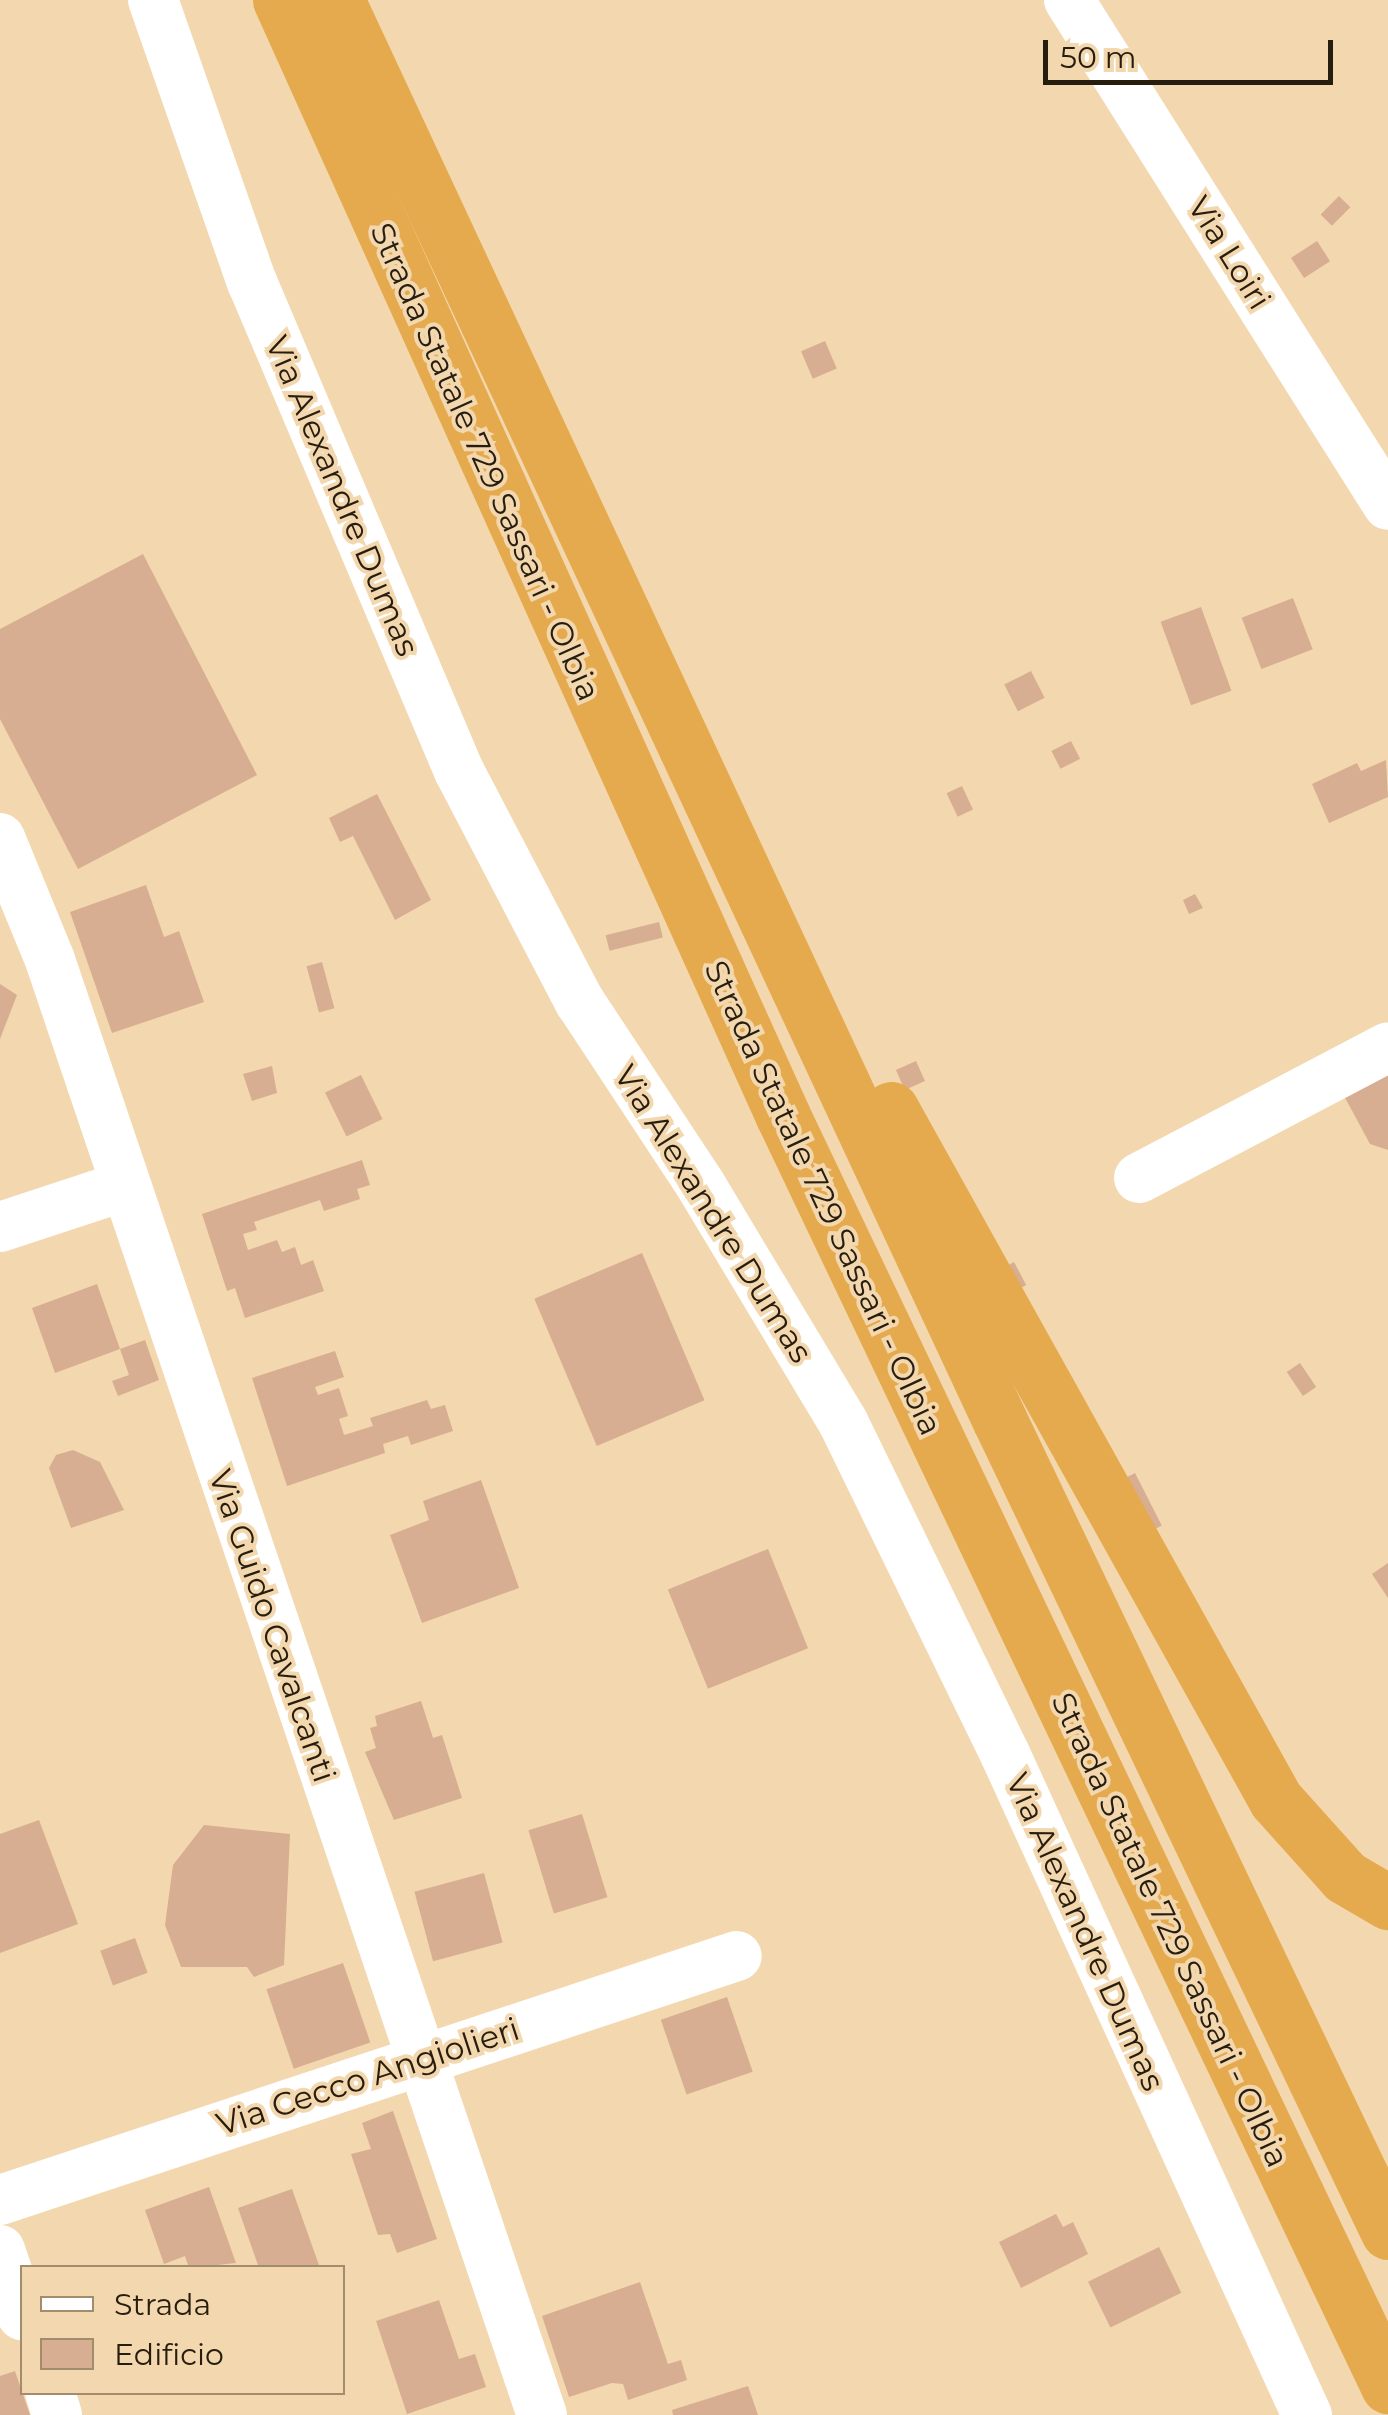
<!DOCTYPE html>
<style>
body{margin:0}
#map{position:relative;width:1388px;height:2415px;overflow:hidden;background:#f3d7ae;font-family:Montserrat,sans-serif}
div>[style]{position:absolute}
.building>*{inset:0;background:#d7ae92;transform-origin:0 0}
.minor>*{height:50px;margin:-25px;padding:0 25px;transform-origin:25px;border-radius:25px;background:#fff}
.highway>*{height:55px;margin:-27.5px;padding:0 27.5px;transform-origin:27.5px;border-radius:27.5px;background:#e5aa4d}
span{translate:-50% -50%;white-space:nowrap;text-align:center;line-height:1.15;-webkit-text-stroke:8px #f3d7ae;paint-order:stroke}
.street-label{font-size:32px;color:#271d0e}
.legend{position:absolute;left:20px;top:2265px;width:325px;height:130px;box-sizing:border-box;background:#f3d7ae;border:2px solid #a18d6e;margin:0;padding:12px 18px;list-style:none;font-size:30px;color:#271d0e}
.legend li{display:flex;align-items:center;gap:20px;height:50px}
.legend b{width:50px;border:2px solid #a18d6e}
.scale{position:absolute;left:1043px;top:40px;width:290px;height:45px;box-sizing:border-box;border:5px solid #271d0e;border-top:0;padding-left:12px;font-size:30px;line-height:35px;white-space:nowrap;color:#271d0e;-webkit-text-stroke:8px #f3d7ae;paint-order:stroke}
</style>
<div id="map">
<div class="building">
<div style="left:1339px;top:196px;width:16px;height:26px;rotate:45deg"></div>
<div style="left:1317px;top:241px;width:24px;height:31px;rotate:57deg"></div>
<div style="left:825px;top:341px;width:30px;height:26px;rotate:67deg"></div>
<div style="clip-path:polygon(143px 554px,257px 775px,78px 869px,0 719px,0 629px)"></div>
<div style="left:1293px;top:598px;width:55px;height:55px;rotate:69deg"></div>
<div style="left:1201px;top:607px;width:89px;height:43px;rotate:70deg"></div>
<div style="left:1031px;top:671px;width:30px;height:30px;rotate:63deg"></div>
<div style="left:1071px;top:741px;width:20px;height:22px;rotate:63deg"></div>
<div style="clip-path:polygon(1386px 760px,1388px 797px,1329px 823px,1312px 784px,1357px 763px,1361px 771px)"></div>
<div style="left:962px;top:786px;width:26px;height:17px;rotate:65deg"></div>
<div style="clip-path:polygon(377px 794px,431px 900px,395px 920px,353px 836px,340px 842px,329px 818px)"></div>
<div style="clip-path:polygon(146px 885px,164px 937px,179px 931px,204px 1002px,112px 1033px,70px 912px)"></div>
<div style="clip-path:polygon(1195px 894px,1203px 908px,1189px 914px,1183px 900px)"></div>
<div style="left:659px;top:922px;width:16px;height:55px;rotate:76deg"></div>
<div style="left:322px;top:962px;width:48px;height:16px;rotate:75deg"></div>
<div style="clip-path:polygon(0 984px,17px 995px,0 1039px)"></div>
<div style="left:916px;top:1061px;width:22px;height:22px;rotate:66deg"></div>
<div style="clip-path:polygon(272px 1066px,277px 1093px,252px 1101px,243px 1074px)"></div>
<div style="clip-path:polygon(1388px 1070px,1388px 1150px,1370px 1144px,1343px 1094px)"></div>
<div style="left:361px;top:1075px;width:49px;height:40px;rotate:64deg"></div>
<div style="clip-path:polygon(362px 1160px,370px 1185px,357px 1189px,360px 1199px,324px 1211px,320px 1200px,254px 1222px,257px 1230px,243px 1234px,248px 1250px,277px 1240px,282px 1252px,295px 1247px,301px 1265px,313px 1260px,324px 1291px,245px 1318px,235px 1288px,227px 1291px,202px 1214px)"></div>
<div style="left:642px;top:1253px;width:160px;height:117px;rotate:67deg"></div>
<div style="left:1014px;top:1262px;width:26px;height:18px;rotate:62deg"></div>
<div style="clip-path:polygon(97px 1284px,120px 1349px,145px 1340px,159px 1380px,118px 1396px,112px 1381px,129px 1375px,120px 1349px,55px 1373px,32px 1308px)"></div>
<div style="clip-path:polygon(335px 1351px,344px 1377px,315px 1387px,318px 1395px,339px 1388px,348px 1416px,339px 1419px,344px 1435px,373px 1426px,370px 1418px,427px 1400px,431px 1409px,445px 1405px,453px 1431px,411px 1445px,408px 1436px,383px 1444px,385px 1453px,287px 1486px,252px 1378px)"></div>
<div style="left:1300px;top:1363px;width:29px;height:16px;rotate:56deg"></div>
<div style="clip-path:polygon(73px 1450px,100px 1462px,124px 1510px,71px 1528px,49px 1468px,56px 1455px)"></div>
<div style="left:1135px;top:1473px;width:59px;height:29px;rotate:63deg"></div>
<div style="clip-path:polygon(481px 1480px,519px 1588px,422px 1623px,390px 1535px,429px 1520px,423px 1501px)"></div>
<div style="left:768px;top:1549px;width:107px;height:108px;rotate:68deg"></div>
<div style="clip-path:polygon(1388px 1563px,1388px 1598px,1372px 1574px)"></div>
<div style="clip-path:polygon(421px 1701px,433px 1738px,442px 1735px,462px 1798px,394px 1820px,365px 1752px,376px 1748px,370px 1728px,377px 1726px,375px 1716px)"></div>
<div style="left:582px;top:1814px;width:87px;height:56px;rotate:73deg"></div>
<div style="clip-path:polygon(39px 1820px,78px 1924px,0 1953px,0 1834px)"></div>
<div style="clip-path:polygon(204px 1825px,290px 1834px,284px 1965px,254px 1977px,247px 1967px,181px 1967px,165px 1925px,173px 1865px)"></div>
<div style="left:484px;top:1873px;width:72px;height:72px;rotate:75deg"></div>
<div style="left:135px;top:1938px;width:37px;height:37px;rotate:70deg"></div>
<div style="left:343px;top:1963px;width:84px;height:81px;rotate:71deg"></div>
<div style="left:727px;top:1997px;width:79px;height:70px;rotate:71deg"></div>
<div style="clip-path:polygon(393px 2111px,437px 2239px,397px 2253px,390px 2234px,378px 2235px,351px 2154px,371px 2149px,362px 2123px)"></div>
<div style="clip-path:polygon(209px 2187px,236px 2263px,189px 2268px,185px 2256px,164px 2264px,145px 2210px)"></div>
<div style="clip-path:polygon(292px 2189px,320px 2268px,259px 2268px,238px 2208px)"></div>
<div style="clip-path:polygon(1056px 2214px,1063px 2227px,1073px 2222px,1088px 2254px,1021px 2288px,999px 2242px)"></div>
<div style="left:1159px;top:2247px;width:51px;height:79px;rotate:64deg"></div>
<div style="clip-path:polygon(640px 2282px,668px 2364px,681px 2360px,687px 2380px,628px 2400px,623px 2384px,612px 2383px,569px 2397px,542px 2316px)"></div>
<div style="clip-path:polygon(439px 2300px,459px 2359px,475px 2354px,486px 2387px,407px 2414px,376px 2321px)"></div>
<div style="clip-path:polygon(15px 2371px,30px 2415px,0 2415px,0 2376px)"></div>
<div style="clip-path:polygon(748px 2386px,758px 2415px,673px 2415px,672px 2410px)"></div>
</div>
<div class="minor">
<div style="left:153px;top:0;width:299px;rotate:70.7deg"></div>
<div style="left:252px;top:282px;width:531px;rotate:67.06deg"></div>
<div style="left:459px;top:771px;width:261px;rotate:62.4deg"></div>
<div style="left:580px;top:1002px;width:218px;rotate:56.6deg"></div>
<div style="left:700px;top:1184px;width:278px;rotate:59deg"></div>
<div style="left:843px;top:1422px;width:369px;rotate:64deg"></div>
<div style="left:1005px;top:1754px;width:727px;rotate:65.45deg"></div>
<div style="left:1069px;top:0;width:597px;rotate:57.72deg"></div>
<div style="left:0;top:838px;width:132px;rotate:67.7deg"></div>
<div style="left:50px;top:960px;width:1536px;rotate:71.32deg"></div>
<div style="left:1139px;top:1178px;width:281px;rotate:-27.7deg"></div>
<div style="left:0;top:1227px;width:128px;rotate:-18.2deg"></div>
<div style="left:0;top:2200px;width:776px;rotate:-18.32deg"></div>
<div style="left:0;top:2250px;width:69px;rotate:71.3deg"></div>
<div style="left:50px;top:2392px;width:24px;rotate:73deg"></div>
</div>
<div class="highway">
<div style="left:280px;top:0;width:1224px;rotate:65.74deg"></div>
<div style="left:783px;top:1116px;width:1407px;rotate:64.53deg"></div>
<div style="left:337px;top:0;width:1568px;rotate:64.99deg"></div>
<div style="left:1000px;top:1421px;width:899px;rotate:64.43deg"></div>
<div style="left:891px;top:1109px;width:791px;rotate:60.88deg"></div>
<div style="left:1276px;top:1800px;width:103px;rotate:48.1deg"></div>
<div style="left:1345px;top:1877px;width:50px;rotate:30.2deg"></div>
</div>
<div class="street-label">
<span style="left:1229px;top:253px;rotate:58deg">Via Loiri</span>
<span style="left:485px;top:462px;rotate:66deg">Strada Statale 729 Sassari - Olbia</span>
<span style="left:342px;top:496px;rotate:67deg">Via Alexandre Dumas</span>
<span style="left:823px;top:1198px;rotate:65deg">Strada Statale 729 Sassari - Olbia</span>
<span style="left:713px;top:1214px;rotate:58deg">Via Alexandre Dumas</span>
<span style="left:272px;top:1626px;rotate:71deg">Via Guido Cavalcanti</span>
<span style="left:1170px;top:1930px;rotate:65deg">Strada Statale 729 Sassari - Olbia</span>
<span style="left:1085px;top:1932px;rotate:66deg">Via Alexandre Dumas</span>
<span style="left:368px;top:2077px;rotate:-18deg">Via Cecco Angiolieri</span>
</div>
<ul class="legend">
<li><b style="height:12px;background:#fff"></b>Strada</li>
<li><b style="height:28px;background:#d7ae92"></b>Edificio</li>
</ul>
<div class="scale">50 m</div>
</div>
